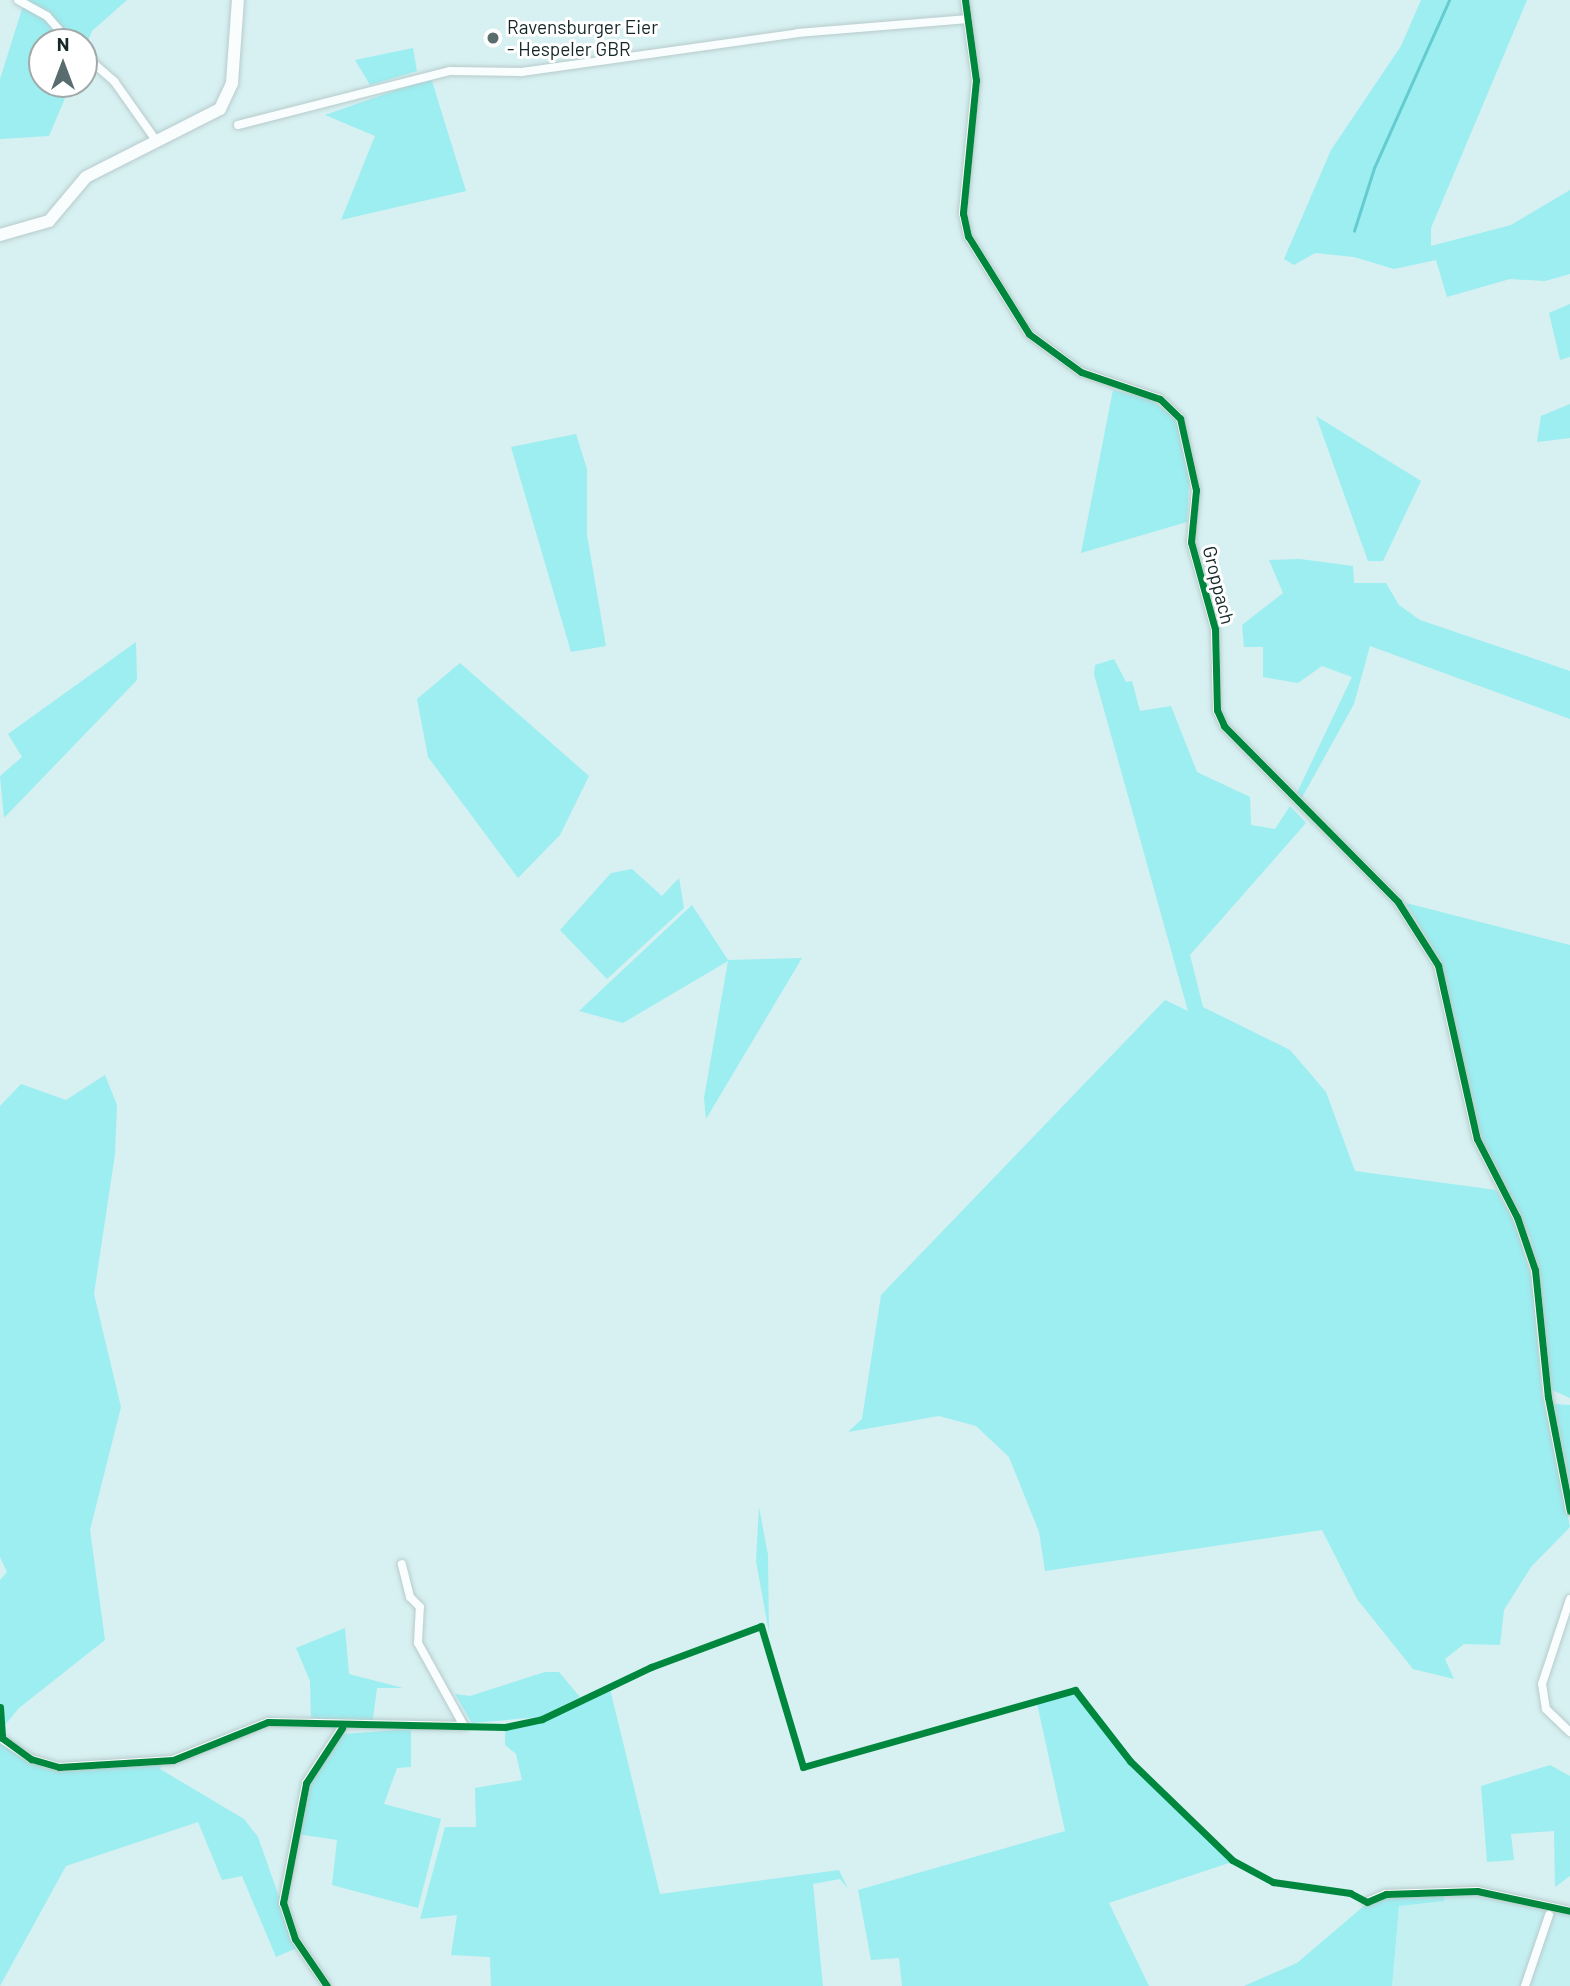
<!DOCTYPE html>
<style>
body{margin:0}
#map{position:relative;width:1570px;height:1986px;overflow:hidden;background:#d7f0f1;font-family:Barlow,sans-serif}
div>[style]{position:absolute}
.built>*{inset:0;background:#c5f0f2}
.green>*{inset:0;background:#9ceef1}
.stream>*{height:2.5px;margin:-1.25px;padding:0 1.25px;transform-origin:1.25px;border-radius:1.25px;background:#64ccd1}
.roads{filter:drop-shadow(0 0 2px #b7cbcc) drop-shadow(0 0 2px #b7cbcc)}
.street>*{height:8px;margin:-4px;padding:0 4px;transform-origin:4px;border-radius:4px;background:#f9fdfd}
.secondary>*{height:12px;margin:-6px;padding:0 6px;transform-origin:6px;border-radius:6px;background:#f9fdfd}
.cycleway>*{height:7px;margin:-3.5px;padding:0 3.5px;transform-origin:3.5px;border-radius:3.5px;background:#00873e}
.dots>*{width:19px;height:19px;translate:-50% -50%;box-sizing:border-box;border:4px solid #fff;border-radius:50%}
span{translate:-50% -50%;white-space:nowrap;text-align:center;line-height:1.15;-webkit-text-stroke:6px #fff;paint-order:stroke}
.poi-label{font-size:19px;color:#152727}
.left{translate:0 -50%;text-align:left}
.street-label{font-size:19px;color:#152727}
.north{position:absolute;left:28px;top:28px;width:70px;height:70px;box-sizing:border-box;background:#fff;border:2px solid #a1a9a9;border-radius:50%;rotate:0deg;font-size:19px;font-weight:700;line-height:28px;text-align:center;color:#152727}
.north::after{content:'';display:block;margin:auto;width:24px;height:32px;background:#596d6e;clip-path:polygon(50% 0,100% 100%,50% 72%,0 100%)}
</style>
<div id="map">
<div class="built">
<div style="clip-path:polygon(1463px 1893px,1570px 1915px,1570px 1986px,1392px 1986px,1399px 1906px)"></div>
</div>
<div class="green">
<div style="clip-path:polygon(26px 0,127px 0,92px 31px,84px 51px,84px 42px,74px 42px)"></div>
<div style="clip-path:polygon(1421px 0,1527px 0,1431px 228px,1431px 246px,1511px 225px,1570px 190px,1570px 274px,1545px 281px,1510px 279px,1447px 297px,1436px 260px,1394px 269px,1354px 257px,1315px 253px,1294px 265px,1284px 259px,1331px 150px,1401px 46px)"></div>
<div style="clip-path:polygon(23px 6px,46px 17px,68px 42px,42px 42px,42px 84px,71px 84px,49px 136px,0 139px,0 79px)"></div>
<div style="clip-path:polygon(413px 48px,417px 71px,370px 85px,355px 60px)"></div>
<div style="clip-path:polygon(431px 78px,466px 191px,341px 220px,375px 136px,325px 115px)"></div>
<div style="clip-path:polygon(1570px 304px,1570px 357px,1560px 360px,1549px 313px)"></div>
<div style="clip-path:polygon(1113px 390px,1150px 399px,1178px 421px,1190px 464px,1187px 522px,1081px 553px)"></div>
<div style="clip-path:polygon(1570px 404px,1570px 438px,1537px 442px,1541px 416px)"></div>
<div style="clip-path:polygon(1316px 416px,1421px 481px,1383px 561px,1368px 561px)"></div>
<div style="clip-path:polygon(576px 434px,587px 469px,587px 535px,606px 646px,571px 652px,511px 447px)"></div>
<div style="clip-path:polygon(1300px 559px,1353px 566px,1354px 583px,1386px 583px,1399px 605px,1420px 620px,1570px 671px,1570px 719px,1370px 646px,1354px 704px,1299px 803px,1294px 799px,1352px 677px,1322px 666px,1298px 683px,1263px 677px,1263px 647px,1244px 647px,1242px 625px,1283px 593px,1269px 560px)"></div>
<div style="clip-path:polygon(136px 642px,137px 680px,4px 818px,0 776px,22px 757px,8px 734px)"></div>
<div style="clip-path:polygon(1114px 659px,1126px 682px,1132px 681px,1140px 711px,1171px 706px,1197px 772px,1250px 797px,1251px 825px,1275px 829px,1290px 806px,1306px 823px,1190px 955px,1203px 1007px,1290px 1050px,1326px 1092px,1355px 1171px,1496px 1190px,1515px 1223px,1532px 1280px,1542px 1395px,1570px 1527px,1531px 1567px,1504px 1610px,1500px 1645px,1464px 1644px,1445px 1659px,1454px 1679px,1413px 1669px,1357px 1599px,1322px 1530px,1045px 1571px,1039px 1532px,1009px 1457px,976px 1426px,939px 1416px,848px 1432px,862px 1419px,881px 1295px,1165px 1000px,1188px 1011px,1094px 674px,1095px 665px)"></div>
<div style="clip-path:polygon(460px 663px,589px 776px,560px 835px,518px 878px,428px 757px,417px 699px)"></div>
<div style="clip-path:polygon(632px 869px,662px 896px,679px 878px,684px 908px,607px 979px,560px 930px,611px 873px)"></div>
<div style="clip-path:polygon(1406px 903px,1570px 945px,1570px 1398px,1552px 1390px,1531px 1239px,1482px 1140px,1441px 962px)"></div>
<div style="clip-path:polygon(692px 905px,728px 960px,802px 958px,706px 1119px,704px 1098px,728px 961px,623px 1023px,579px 1011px)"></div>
<div style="clip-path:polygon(105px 1075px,117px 1105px,115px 1154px,94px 1294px,121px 1407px,90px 1530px,105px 1640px,19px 1708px,0 1731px,0 1580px,7px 1572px,0 1557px,0 1106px,21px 1084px,66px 1100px)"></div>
<div style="clip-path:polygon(1554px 1404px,1570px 1405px,1570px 1487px,1568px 1473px)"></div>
<div style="clip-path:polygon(759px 1507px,768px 1555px,769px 1633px,756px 1561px)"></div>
<div style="clip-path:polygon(345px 1628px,349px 1674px,403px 1688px,377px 1688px,372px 1726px,311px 1718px,310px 1681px,296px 1648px)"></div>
<div style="clip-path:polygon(545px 1672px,559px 1672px,580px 1697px,540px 1717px,472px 1723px,455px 1694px,470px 1696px)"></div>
<div style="clip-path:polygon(610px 1689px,660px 1894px,839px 1870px,848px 1889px,840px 1879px,813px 1884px,823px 1986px,491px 1986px,490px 1957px,451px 1955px,457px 1915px,420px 1919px,445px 1827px,476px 1827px,475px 1788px,522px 1780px,516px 1754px,505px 1745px,505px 1728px,547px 1719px)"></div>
<div style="clip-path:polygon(1075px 1692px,1120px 1753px,1232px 1862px,1109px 1903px,1149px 1986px,902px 1986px,899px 1958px,871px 1960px,858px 1890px,1065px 1831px,1036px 1699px)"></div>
<div style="clip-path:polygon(411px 1729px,411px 1767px,397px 1768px,384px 1804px,441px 1819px,418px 1908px,332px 1885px,337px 1840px,297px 1834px,296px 1827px,310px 1783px,343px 1734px)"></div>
<div style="clip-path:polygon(0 1742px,46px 1769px,162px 1763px,160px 1769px,244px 1819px,258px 1837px,297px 1948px,276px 1957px,242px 1876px,222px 1880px,198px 1822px,66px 1866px,0 1986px)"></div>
<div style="clip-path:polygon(1550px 1765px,1570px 1776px,1570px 1876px,1555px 1887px,1554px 1831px,1511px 1834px,1514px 1860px,1487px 1862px,1481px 1786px)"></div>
<div style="clip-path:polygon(1444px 1894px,1444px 1901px,1399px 1906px,1392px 1986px,1244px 1986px,1297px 1963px,1365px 1905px,1386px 1896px)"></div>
</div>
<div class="stream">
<div style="left:1354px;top:231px;width:66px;rotate:-72.4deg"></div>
<div style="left:1374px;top:168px;width:184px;rotate:-65.9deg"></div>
</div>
<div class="roads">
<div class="street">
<div style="left:18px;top:0;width:33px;rotate:29deg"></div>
<div style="left:47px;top:16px;width:35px;rotate:49deg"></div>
<div style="left:965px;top:0;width:81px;rotate:82.2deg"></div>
<div style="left:976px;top:80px;width:134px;rotate:95.6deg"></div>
<div style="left:963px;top:213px;width:24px;rotate:78deg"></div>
<div style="left:968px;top:236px;width:115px;rotate:58.1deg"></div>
<div style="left:1029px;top:334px;width:64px;rotate:36.2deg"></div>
<div style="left:1081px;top:372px;width:83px;rotate:18.9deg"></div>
<div style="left:1160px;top:399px;width:28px;rotate:44deg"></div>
<div style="left:1180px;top:418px;width:74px;rotate:77.5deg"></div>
<div style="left:1196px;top:490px;width:52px;rotate:95.5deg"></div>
<div style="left:1191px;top:542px;width:90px;rotate:74.6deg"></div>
<div style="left:1215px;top:629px;width:81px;rotate:88.6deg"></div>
<div style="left:1217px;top:710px;width:17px;rotate:66deg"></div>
<div style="left:1224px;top:726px;width:247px;rotate:45.3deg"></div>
<div style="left:1398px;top:902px;width:75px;rotate:57.6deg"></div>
<div style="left:1438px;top:965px;width:178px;rotate:77.4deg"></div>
<div style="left:1477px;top:1139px;width:88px;rotate:62.9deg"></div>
<div style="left:1517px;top:1217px;width:56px;rotate:71.2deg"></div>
<div style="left:1535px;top:1270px;width:128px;rotate:84.2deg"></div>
<div style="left:1548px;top:1397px;width:116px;rotate:79.1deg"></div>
<div style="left:84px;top:55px;width:40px;rotate:41deg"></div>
<div style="left:114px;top:81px;width:71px;rotate:54.7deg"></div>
<div style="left:238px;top:125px;width:219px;rotate:-14.3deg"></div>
<div style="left:450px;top:71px;width:72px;rotate:0.8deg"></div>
<div style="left:522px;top:72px;width:279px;rotate:-8deg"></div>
<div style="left:798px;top:33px;width:170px;rotate:-4.7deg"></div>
<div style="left:1570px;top:1599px;width:89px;rotate:108.2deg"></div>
<div style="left:1542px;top:1684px;width:25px;rotate:81deg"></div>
<div style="left:1546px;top:1709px;width:33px;rotate:44deg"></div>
<div style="left:0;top:1738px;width:37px;rotate:34deg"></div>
<div style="left:31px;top:1759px;width:29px;rotate:16deg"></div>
<div style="left:59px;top:1767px;width:114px;rotate:-3.5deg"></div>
<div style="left:173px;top:1760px;width:102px;rotate:-21.8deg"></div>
<div style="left:268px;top:1722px;width:196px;rotate:1.2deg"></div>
<div style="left:464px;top:1726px;width:95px;rotate:-119deg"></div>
<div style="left:418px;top:1643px;width:36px;rotate:-87deg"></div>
<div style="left:420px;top:1607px;width:14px;rotate:-135deg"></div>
<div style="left:410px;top:1597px;width:34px;rotate:-104deg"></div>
<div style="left:1367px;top:1902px;width:21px;rotate:-23deg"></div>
<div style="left:1386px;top:1894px;width:91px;rotate:-1.9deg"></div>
<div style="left:1477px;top:1891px;width:95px;rotate:12.1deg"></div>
<div style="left:327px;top:1986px;width:57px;rotate:-124.2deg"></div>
<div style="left:295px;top:1939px;width:38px;rotate:-108deg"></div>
<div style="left:283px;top:1903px;width:122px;rotate:-79.1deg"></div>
<div style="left:306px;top:1783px;width:66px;rotate:-56.8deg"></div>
<div style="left:1525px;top:1986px;width:75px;rotate:-71.3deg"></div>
</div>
<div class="secondary">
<div style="left:0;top:235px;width:51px;rotate:-15.9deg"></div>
<div style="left:49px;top:221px;width:57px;rotate:-49.9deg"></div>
<div style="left:86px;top:177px;width:150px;rotate:-26.9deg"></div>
<div style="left:220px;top:109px;width:29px;rotate:-65deg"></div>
<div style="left:232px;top:83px;width:83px;rotate:-85.9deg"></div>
</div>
</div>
<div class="cycleway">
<div style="left:965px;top:0;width:81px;rotate:82.2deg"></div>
<div style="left:976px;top:80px;width:134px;rotate:95.6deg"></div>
<div style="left:963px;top:213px;width:24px;rotate:78deg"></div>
<div style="left:968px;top:236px;width:115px;rotate:58.1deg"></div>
<div style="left:1029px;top:334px;width:64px;rotate:36.2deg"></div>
<div style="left:1081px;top:372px;width:83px;rotate:18.9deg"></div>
<div style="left:1160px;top:399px;width:28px;rotate:44deg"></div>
<div style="left:1180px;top:418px;width:74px;rotate:77.5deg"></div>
<div style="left:1196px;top:490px;width:52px;rotate:95.5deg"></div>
<div style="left:1191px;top:542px;width:90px;rotate:74.6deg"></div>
<div style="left:1215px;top:629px;width:81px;rotate:88.6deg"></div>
<div style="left:1217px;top:710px;width:17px;rotate:66deg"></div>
<div style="left:1224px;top:726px;width:247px;rotate:45.3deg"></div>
<div style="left:1398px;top:902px;width:75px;rotate:57.6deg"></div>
<div style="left:1438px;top:965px;width:178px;rotate:77.4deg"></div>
<div style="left:1477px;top:1139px;width:88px;rotate:62.9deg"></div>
<div style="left:1517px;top:1217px;width:56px;rotate:71.2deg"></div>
<div style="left:1535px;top:1270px;width:128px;rotate:84.2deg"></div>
<div style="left:1548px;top:1397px;width:116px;rotate:79.1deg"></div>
<div style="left:0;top:1707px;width:31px;rotate:86deg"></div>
<div style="left:2px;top:1738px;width:36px;rotate:36deg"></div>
<div style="left:31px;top:1759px;width:29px;rotate:16deg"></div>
<div style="left:59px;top:1767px;width:114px;rotate:-3.5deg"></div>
<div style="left:173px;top:1760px;width:102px;rotate:-21.8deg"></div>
<div style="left:268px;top:1722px;width:237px;rotate:1.2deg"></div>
<div style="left:505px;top:1727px;width:38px;rotate:-12deg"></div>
<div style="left:542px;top:1719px;width:121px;rotate:-25.5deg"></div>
<div style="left:651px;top:1667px;width:117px;rotate:-20.4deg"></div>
<div style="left:761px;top:1626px;width:147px;rotate:73.4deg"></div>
<div style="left:803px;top:1767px;width:283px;rotate:-15.8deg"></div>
<div style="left:1075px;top:1690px;width:90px;rotate:52.2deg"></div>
<div style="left:1130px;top:1761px;width:142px;rotate:44.1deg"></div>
<div style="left:1232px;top:1860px;width:47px;rotate:28.2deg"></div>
<div style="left:1273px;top:1882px;width:78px;rotate:8.1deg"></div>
<div style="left:1350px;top:1893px;width:19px;rotate:28deg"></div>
<div style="left:1367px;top:1902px;width:21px;rotate:-23deg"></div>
<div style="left:1386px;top:1894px;width:91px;rotate:-1.9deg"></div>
<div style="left:1477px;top:1891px;width:95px;rotate:12.1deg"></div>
<div style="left:327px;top:1986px;width:57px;rotate:-124.2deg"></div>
<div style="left:295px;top:1939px;width:38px;rotate:-108deg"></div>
<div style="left:283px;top:1903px;width:122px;rotate:-79.1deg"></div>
<div style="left:306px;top:1783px;width:66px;rotate:-56.8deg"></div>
</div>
<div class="dots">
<div style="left:493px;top:38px;background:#596d6e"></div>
</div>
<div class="poi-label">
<span class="left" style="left:507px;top:38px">Ravensburger Eier<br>- Hespeler GBR</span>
</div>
<div class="street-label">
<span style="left:1219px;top:585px;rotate:76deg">Groppach</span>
</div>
<div class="north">N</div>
</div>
